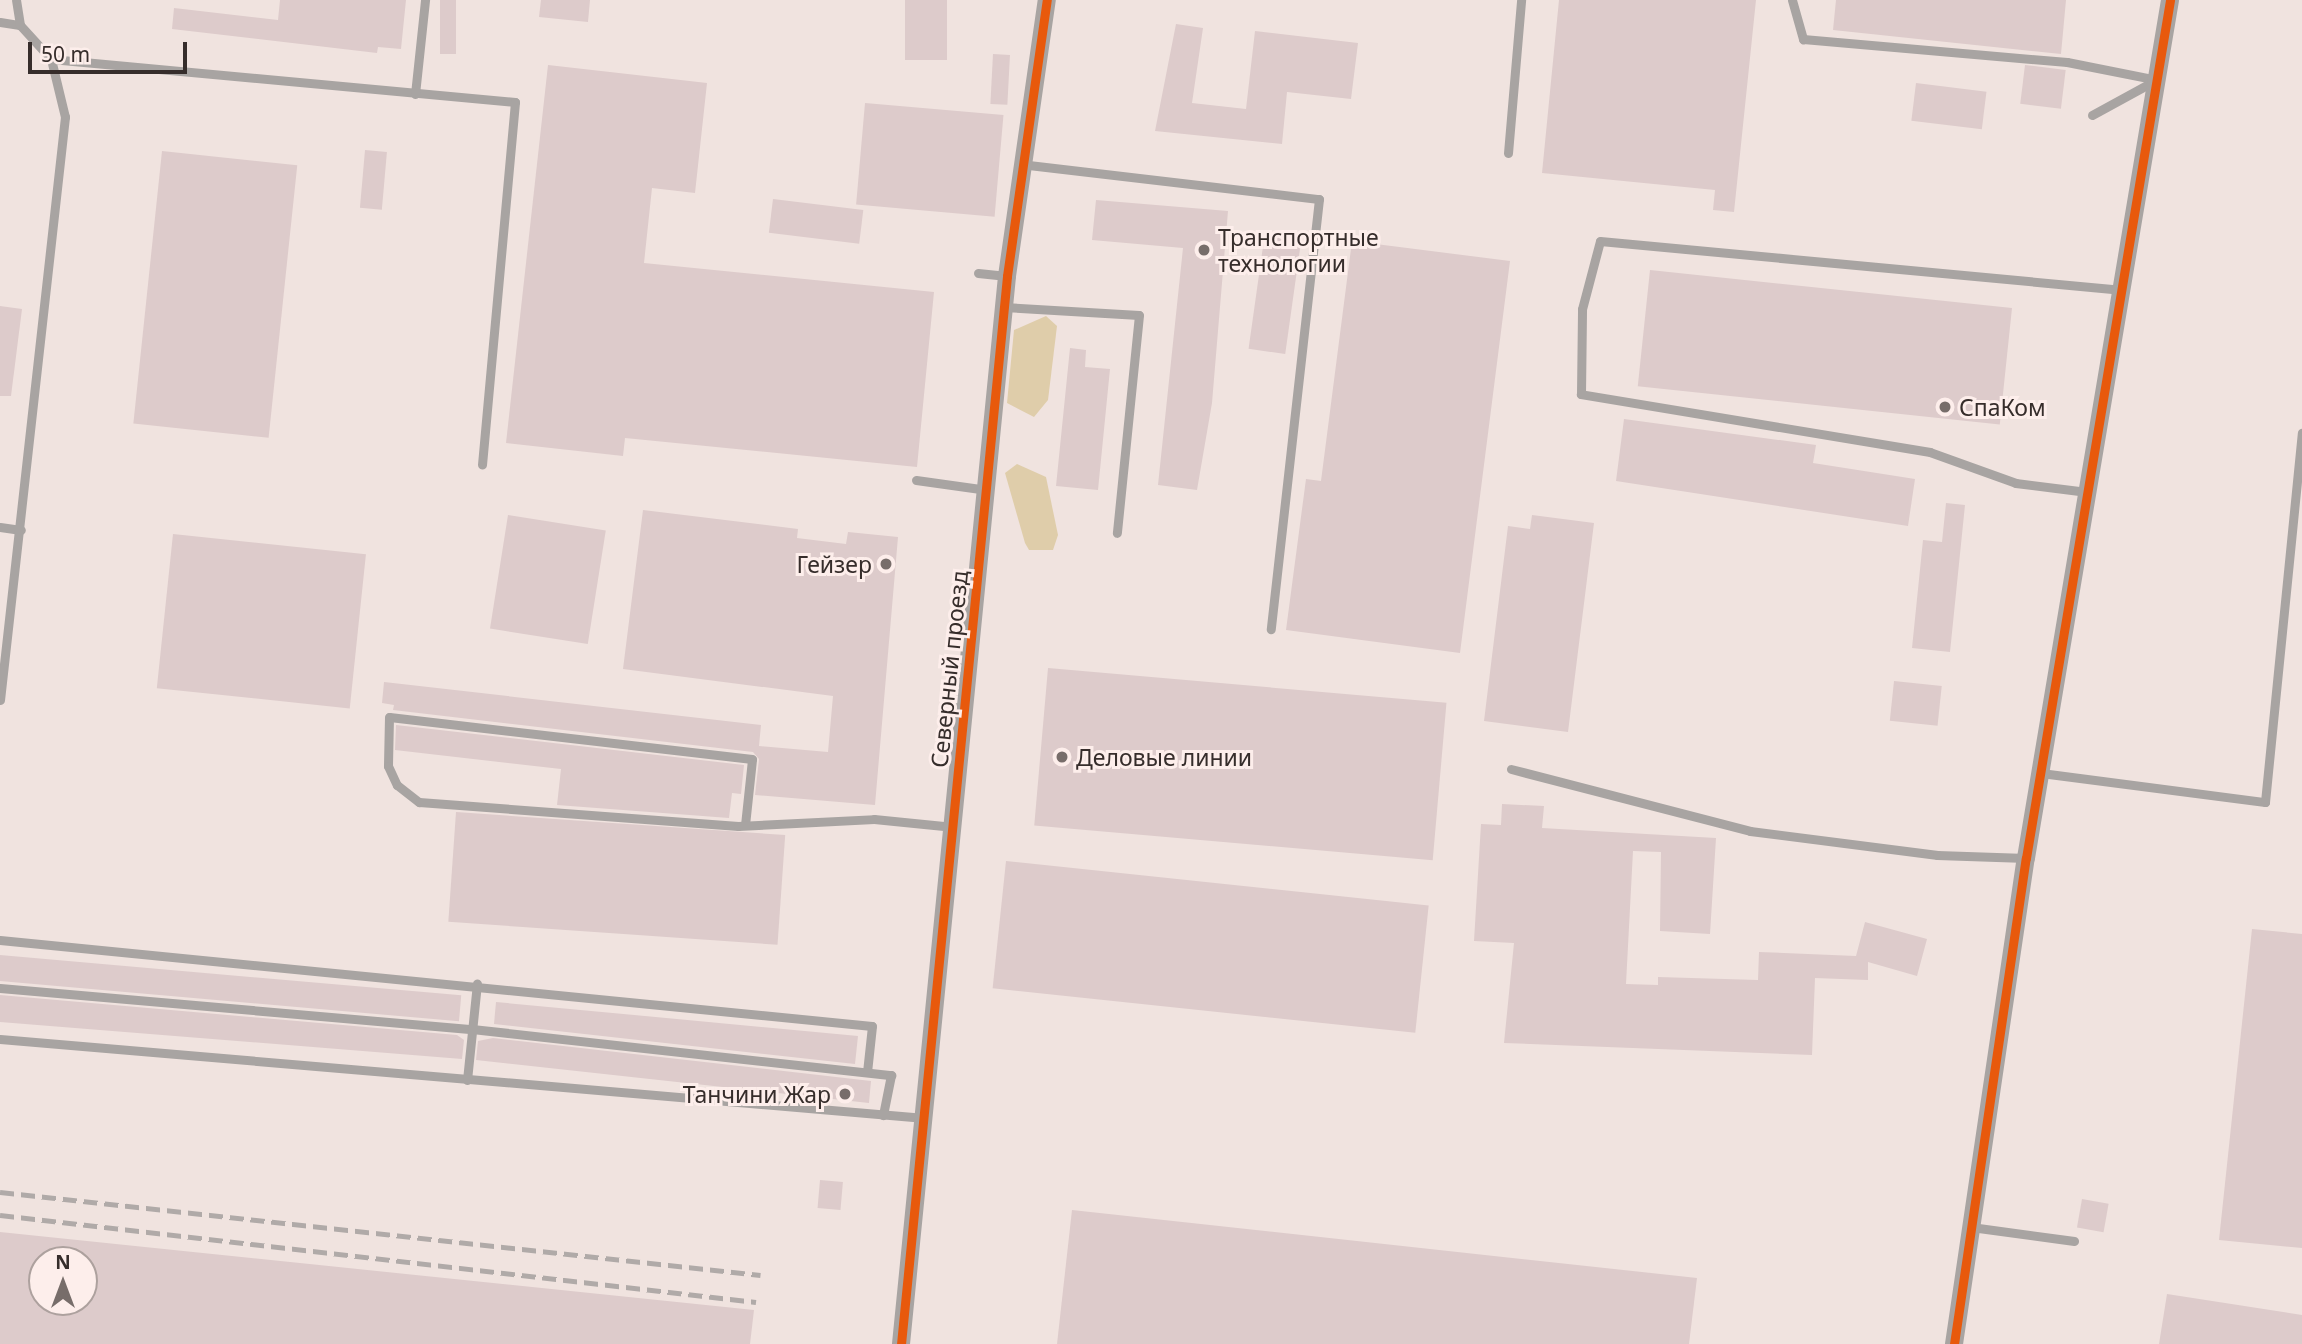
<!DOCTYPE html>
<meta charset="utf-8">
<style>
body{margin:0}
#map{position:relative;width:2302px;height:1344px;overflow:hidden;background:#f0e3df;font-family:"Noto Sans",sans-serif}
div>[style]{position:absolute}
.green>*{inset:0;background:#dfcdaa}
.building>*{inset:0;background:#ddcbcb;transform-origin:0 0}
.service>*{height:9px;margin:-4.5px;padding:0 4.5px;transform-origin:4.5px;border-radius:4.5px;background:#a8a4a2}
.minor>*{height:18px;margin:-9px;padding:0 9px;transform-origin:9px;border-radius:9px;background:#a8a4a2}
.rail>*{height:5px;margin-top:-2.5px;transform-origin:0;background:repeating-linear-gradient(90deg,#b0aaa8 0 14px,transparent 0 21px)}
.cycleway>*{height:9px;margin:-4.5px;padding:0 4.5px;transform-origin:4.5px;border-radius:4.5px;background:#e8590c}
.dots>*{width:19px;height:19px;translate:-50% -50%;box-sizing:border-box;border:4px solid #fdeeeb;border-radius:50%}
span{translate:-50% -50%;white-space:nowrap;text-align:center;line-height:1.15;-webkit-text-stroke:6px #fdeeeb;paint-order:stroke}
.poi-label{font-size:23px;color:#362d2b}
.left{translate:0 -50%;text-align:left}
.right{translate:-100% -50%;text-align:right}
.street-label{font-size:23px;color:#362d2b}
.north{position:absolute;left:28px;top:1246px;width:70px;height:70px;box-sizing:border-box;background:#fdeeeb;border:2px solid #ada19e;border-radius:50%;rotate:0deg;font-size:19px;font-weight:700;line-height:28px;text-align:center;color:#362d2b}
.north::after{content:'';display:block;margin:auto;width:24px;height:32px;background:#776d6a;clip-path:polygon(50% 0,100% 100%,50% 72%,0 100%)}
.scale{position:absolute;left:28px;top:42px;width:159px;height:32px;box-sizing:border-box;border:4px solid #362d2b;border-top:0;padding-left:9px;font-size:21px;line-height:24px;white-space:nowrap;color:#362d2b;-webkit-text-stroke:5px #fdeeeb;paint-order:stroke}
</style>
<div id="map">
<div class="green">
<div style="clip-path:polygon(1046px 316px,1057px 326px,1048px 400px,1034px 417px,1007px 403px,1014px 330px)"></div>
<div style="clip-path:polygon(1017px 464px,1046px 477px,1058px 535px,1053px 550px,1029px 550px,1025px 543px,1005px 473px)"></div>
</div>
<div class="building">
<div style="clip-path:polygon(280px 0,406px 0,401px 49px,378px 47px,377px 53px,172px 29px,174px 8px,278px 20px)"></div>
<div style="left:440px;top:0;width:16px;height:54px"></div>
<div style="clip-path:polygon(541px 0,590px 0,588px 22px,539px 17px)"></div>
<div style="left:905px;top:0;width:42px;height:60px"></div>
<div style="clip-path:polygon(1559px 0,1756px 0,1734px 212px,1713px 210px,1715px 190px,1542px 173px)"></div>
<div style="clip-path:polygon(1836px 0,2066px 0,2061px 54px,1833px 30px)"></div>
<div style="clip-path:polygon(1176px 24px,1203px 28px,1192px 103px,1246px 109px,1255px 31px,1358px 43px,1351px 99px,1287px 92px,1282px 144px,1155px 131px)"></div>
<div style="left:993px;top:54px;width:17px;height:50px;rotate:3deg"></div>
<div style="clip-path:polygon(548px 65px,707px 83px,695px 193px,652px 188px,644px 263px,934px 292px,917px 467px,625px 438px,623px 456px,506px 443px)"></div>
<div style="left:2025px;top:65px;width:41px;height:39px;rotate:7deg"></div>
<div style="left:1916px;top:83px;width:71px;height:38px;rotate:7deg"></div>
<div style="left:865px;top:103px;width:139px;height:102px;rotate:5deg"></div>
<div style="left:365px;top:150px;width:22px;height:58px;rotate:5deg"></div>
<div style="left:162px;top:151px;width:136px;height:274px;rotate:6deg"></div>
<div style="left:773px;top:199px;width:91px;height:34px;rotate:7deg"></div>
<div style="clip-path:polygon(1096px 200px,1228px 211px,1212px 403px,1197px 490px,1158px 485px,1183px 248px,1092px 240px)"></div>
<div style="left:1265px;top:232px;width:37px;height:118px;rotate:8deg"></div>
<div style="clip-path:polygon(1352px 241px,1510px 261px,1460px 653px,1286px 630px,1306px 479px,1321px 481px)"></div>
<div style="left:1650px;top:270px;width:364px;height:117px;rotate:6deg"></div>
<div style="clip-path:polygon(0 306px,22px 309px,11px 396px,0 396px)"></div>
<div style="clip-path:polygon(1070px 348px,1086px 350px,1085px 367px,1110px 369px,1098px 490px,1056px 486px)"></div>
<div style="clip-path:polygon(1624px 419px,1816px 445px,1813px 463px,1915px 479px,1908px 526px,1616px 481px)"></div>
<div style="clip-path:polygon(1946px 503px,1965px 505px,1950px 652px,1912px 648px,1923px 540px,1942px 542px)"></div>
<div style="clip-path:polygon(643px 510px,798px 529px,797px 538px,846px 544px,848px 532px,898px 537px,875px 805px,755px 795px,759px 759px,753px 752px,393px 710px,394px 705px,382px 703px,384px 682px,761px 725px,759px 746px,828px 752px,833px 696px,623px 669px)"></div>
<div style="left:508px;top:515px;width:99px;height:115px;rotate:9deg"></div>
<div style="clip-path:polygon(1532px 515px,1594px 523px,1568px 732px,1484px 721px,1508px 526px,1530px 529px)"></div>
<div style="left:173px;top:534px;width:194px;height:155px;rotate:6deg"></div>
<div style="left:1048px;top:668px;width:400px;height:158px;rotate:5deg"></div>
<div style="left:1894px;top:681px;width:48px;height:40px;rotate:6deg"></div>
<div style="clip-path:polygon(396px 725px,744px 765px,741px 794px,732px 793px,729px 818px,557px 805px,561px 769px,395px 750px)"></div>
<div style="clip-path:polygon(1502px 804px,1544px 806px,1542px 828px,1716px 838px,1710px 934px,1660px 931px,1661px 852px,1633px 851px,1626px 984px,1658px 985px,1658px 977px,1758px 980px,1759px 952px,1856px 956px,1865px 922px,1927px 939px,1917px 976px,1868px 962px,1868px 980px,1815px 978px,1812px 1055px,1504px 1043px,1514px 943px,1474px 941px,1481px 824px,1501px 825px)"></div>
<div style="left:456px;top:812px;width:330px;height:110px;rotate:4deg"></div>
<div style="left:1006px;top:861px;width:425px;height:128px;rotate:6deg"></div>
<div style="clip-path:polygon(2252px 929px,2302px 934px,2302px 1248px,2219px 1240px)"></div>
<div style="left:0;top:955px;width:463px;height:26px;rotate:5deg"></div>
<div style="clip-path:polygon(0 995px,457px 1035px,464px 1040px,462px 1059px,0 1022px)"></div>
<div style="clip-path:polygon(496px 1002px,858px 1036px,855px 1064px,494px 1024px)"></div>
<div style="clip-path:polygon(493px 1038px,871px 1081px,869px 1103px,476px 1060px,478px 1041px)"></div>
<div style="left:820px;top:1180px;width:23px;height:28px;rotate:5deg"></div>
<div style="left:2082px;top:1199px;width:27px;height:29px;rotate:10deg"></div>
<div style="clip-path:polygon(1072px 1210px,1697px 1278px,1689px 1344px,1057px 1344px)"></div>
<div style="clip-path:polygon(evenodd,0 1232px,754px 1310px,750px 1344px,0 1344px,0 1232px,42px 1260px,84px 1260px,84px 1302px,42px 1302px,42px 1260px)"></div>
<div style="clip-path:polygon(2167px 1294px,2302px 1315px,2302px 1344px,2159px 1344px)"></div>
</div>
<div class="service">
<div style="left:1792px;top:0;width:41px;rotate:74.2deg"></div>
<div style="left:1803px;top:39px;width:265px;rotate:5deg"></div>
<div style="left:2067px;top:62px;width:93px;rotate:11.2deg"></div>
<div style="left:0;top:22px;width:20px;rotate:9deg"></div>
<div style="left:51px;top:59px;width:466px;rotate:5.3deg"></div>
<div style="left:515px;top:102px;width:364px;rotate:95.2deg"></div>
<div style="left:415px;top:94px;width:95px;rotate:-83.9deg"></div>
<div style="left:2092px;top:115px;width:73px;rotate:-28.7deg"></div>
<div style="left:1508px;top:153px;width:154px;rotate:-85.1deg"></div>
<div style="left:1020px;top:164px;width:301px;rotate:6.7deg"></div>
<div style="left:1319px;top:199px;width:433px;rotate:96.4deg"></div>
<div style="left:978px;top:273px;width:29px;rotate:6deg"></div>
<div style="left:1004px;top:307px;width:135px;rotate:3.4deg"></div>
<div style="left:1139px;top:315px;width:219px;rotate:95.8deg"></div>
<div style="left:916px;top:480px;width:72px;rotate:8deg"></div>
<div style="left:2087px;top:492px;width:72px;rotate:-172.8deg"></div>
<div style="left:2016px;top:483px;width:91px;rotate:-160.2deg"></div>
<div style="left:1930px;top:452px;width:354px;rotate:-170.6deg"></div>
<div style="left:1581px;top:394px;width:85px;rotate:-89.3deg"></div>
<div style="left:1582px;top:309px;width:70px;rotate:-75.2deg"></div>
<div style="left:1600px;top:241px;width:525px;rotate:5.35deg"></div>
<div style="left:0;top:527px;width:21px;rotate:8deg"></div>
<div style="left:0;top:700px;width:587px;rotate:-83.64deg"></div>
<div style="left:65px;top:117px;width:60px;rotate:-103.6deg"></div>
<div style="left:51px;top:59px;width:46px;rotate:-132.4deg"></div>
<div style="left:20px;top:25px;width:25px;rotate:-99deg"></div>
<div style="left:1511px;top:769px;width:247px;rotate:14.5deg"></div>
<div style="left:1750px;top:831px;width:189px;rotate:7.3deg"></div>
<div style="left:1937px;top:855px;width:89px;rotate:1.9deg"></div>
<div style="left:2041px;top:773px;width:226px;rotate:7.4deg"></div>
<div style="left:2265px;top:802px;width:371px;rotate:-84.3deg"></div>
<div style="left:745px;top:825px;width:66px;rotate:-83.9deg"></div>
<div style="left:752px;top:759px;width:365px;rotate:-173.4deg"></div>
<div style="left:389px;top:717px;width:49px;rotate:91.2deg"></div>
<div style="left:388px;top:766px;width:21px;rotate:65deg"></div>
<div style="left:397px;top:785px;width:28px;rotate:38deg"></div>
<div style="left:419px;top:802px;width:320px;rotate:4.3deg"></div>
<div style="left:738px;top:826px;width:136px;rotate:-2.9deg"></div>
<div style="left:874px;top:819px;width:80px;rotate:5.7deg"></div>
<div style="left:0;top:940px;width:876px;rotate:5.63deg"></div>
<div style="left:872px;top:1026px;width:46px;rotate:96.2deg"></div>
<div style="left:0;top:988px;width:474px;rotate:5deg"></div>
<div style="left:472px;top:1029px;width:422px;rotate:6.3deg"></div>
<div style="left:891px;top:1075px;width:41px;rotate:101.3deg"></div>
<div style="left:0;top:1039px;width:928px;rotate:4.88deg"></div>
<div style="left:467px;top:1080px;width:97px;rotate:-84.1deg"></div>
<div style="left:1971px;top:1227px;width:104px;rotate:7.7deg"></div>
</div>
<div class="minor">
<div style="left:901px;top:1344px;width:1073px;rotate:-84.33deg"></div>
<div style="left:1007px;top:276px;width:279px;rotate:-81.8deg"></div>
<div style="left:1954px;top:1344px;width:491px;rotate:-81.6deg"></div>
<div style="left:2026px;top:858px;width:870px;rotate:-80.47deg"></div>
</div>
<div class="rail">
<div style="left:0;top:1192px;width:765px;rotate:6.23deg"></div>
<div style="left:0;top:1215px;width:761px;rotate:6.56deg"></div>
</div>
<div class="cycleway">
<div style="left:901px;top:1344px;width:1073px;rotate:-84.33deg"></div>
<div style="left:1007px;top:276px;width:279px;rotate:-81.8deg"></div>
<div style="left:1954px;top:1344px;width:491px;rotate:-81.6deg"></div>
<div style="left:2026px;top:858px;width:870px;rotate:-80.47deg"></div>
</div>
<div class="dots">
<div style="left:1204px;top:250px;background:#776d6a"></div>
<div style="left:1945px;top:407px;background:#776d6a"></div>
<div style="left:886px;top:564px;background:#776d6a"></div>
<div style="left:1062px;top:757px;background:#776d6a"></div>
<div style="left:845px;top:1094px;background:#776d6a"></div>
</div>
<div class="poi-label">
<span class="left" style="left:1218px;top:250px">Транспортные<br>технологии</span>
<span class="left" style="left:1959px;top:407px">СпаКом</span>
<span class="right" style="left:872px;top:564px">Гейзер</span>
<span class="left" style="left:1076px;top:757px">Деловые линии</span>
<span class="right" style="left:831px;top:1094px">Танчини Жар</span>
</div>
<div class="street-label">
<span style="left:949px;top:669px;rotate:-84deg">Северный проезд</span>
</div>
<div class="north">N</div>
<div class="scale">50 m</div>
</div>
